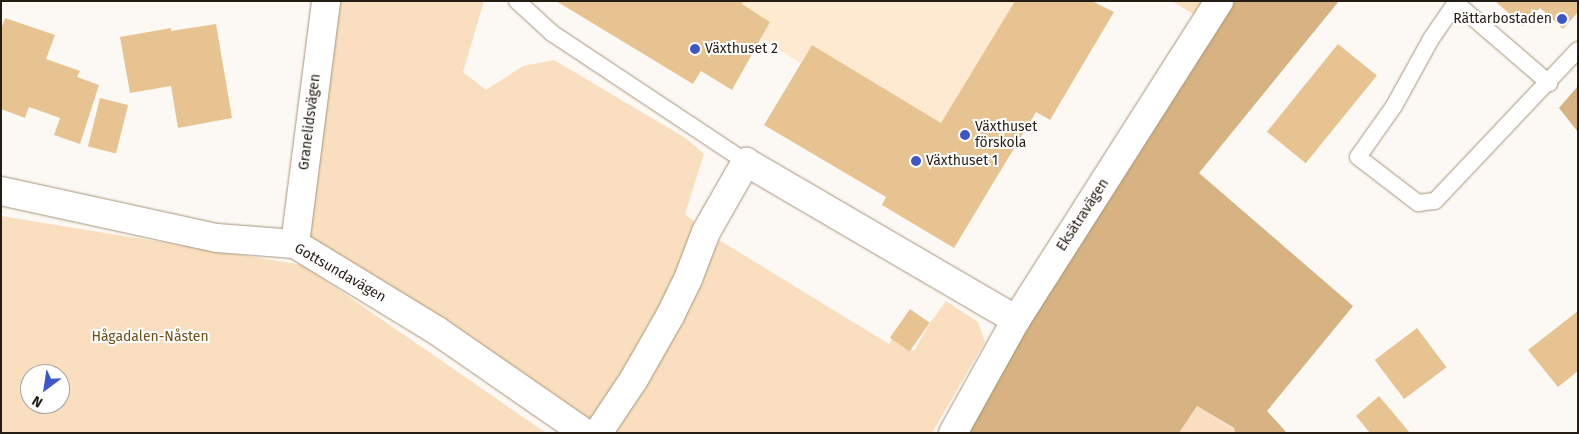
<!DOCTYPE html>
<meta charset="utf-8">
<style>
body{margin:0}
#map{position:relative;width:1579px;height:434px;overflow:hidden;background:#fcf8f3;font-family:"Fira Sans",sans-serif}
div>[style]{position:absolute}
.built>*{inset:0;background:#feead0}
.green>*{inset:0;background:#f9dfbf}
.forest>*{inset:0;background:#d7b282}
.building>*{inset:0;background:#e8c392;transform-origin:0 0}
.roads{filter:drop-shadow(0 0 1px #a7947c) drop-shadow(0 0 1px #a7947c)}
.service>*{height:16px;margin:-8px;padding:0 8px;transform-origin:8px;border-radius:8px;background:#fff}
.minor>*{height:28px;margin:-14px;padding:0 14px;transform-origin:14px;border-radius:14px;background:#fff}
.dots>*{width:14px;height:14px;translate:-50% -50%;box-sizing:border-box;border:2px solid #fff;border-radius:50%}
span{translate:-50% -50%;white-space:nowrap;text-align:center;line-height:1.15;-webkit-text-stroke:4px #fff;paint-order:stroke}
.poi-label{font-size:14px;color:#241d13}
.right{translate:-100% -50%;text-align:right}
.left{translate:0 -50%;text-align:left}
.street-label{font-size:14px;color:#241d13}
.park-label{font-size:14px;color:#724e15}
.frame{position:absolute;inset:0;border:2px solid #241d13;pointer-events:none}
.north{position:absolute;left:20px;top:364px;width:50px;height:50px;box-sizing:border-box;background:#fff;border:1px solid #a7a5a1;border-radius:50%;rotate:211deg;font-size:14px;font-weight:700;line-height:20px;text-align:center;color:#241d13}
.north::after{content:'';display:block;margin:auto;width:18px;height:22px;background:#3f56c9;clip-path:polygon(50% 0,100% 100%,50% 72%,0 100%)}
</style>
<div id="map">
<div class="built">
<div style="clip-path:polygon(744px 1px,1015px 1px,941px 123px,812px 45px,800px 63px,760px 38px,770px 22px,742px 4px)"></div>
</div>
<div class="green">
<div style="clip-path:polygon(326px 1px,484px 1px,463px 72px,486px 90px,523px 66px,554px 60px,687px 139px,704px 154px,685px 214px,706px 232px,889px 344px,892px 339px,914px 351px,930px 323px,946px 301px,978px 322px,985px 342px,932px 433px,585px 433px,295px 244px)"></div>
<div style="clip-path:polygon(1172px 1px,1219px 1px,1206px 22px)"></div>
<div style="clip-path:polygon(evenodd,1px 216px,303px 265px,546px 433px,1px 433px,1px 216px,30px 374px,60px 374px,60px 404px,30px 404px,30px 374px)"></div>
<div style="clip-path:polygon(1197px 406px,1234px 429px,1235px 433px,1179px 433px)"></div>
</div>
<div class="forest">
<div style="clip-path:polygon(1219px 1px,1339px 1px,1199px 173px,1353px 306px,1267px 411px,1287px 433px,1235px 433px,1234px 428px,1197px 406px,1179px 433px,953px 433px)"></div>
<div style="clip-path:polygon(1578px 86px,1578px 132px,1559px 108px)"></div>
</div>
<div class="building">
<div style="clip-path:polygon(556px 1px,744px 1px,742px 4px,770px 22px,732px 90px,701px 71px,693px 84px)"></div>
<div style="clip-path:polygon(1015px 1px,1092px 1px,1114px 12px,1050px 120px,1036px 112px,954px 248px,882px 205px,886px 197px,764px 125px,812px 45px,941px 123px)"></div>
<div style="clip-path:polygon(1495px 1px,1578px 1px,1578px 12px,1563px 29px,1540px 8px,1523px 26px)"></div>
<div style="clip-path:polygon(5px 18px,55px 35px,46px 59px,80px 71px,77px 77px,99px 85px,80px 144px,54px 135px,60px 118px,29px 107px,25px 118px,1px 109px,1px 30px)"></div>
<div style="clip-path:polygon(216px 24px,232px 118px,178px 128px,171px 86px,130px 93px,120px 37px,171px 28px,171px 31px)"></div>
<div style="left:1338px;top:44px;width:50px;height:113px;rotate:39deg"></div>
<div style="left:100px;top:98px;width:29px;height:50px;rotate:14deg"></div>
<div style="left:910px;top:309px;width:24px;height:35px;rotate:35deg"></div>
<div style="clip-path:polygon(1578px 311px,1578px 371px,1558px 387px,1528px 350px)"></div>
<div style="left:1417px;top:328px;width:49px;height:53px;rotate:53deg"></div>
<div style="clip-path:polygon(1379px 396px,1410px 433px,1370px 433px,1356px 416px)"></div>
</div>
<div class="roads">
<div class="service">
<div style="left:517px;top:1px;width:47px;rotate:42.4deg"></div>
<div style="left:552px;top:33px;width:233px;rotate:33.6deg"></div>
<div style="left:1457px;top:1px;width:46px;rotate:124.4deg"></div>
<div style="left:1431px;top:39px;width:77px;rotate:118.9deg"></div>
<div style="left:1394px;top:106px;width:62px;rotate:125.2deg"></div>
<div style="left:1358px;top:157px;width:76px;rotate:37.5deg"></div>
<div style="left:1418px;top:203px;width:17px;rotate:-7deg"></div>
<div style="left:1435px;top:201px;width:208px;rotate:-46.6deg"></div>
<div style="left:1456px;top:3px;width:123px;rotate:40.7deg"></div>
</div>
<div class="minor">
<div style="left:1px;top:191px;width:221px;rotate:12.3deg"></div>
<div style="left:217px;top:238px;width:78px;rotate:4.4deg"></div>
<div style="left:295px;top:244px;width:165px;rotate:31.4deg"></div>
<div style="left:436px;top:330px;width:181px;rotate:34.7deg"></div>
<div style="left:295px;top:244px;width:245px;rotate:-82.7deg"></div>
<div style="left:598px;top:433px;width:65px;rotate:-56.3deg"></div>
<div style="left:634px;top:379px;width:73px;rotate:-60.3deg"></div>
<div style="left:670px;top:316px;width:41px;rotate:-64.1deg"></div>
<div style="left:688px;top:279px;width:50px;rotate:-69deg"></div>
<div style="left:706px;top:232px;width:81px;rotate:-60.3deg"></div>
<div style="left:746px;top:162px;width:313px;rotate:30.3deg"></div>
<div style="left:953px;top:433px;width:129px;rotate:-60.9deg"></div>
<div style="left:1016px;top:320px;width:378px;rotate:-57.5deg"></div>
</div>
</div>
<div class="dots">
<div style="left:1562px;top:19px;background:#3f56c9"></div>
<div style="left:695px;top:49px;background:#3f56c9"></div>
<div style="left:965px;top:135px;background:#3f56c9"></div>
<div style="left:916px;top:161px;background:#3f56c9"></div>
</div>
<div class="poi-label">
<span class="right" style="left:1552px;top:19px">Rättarbostaden</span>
<span class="left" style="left:705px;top:49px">Växthuset 2</span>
<span class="left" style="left:975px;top:135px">Växthuset<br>förskola</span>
<span class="left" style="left:926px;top:161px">Växthuset 1</span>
</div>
<div class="street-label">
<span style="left:310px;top:122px;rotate:-83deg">Granelidsvägen</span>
<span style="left:1083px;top:215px;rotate:-57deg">Eksätravägen</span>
<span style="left:340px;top:273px;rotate:30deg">Gottsundavägen</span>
</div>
<div class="park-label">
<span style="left:150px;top:337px">Hågadalen-Nåsten</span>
</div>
<div class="frame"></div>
<div class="north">N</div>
</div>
